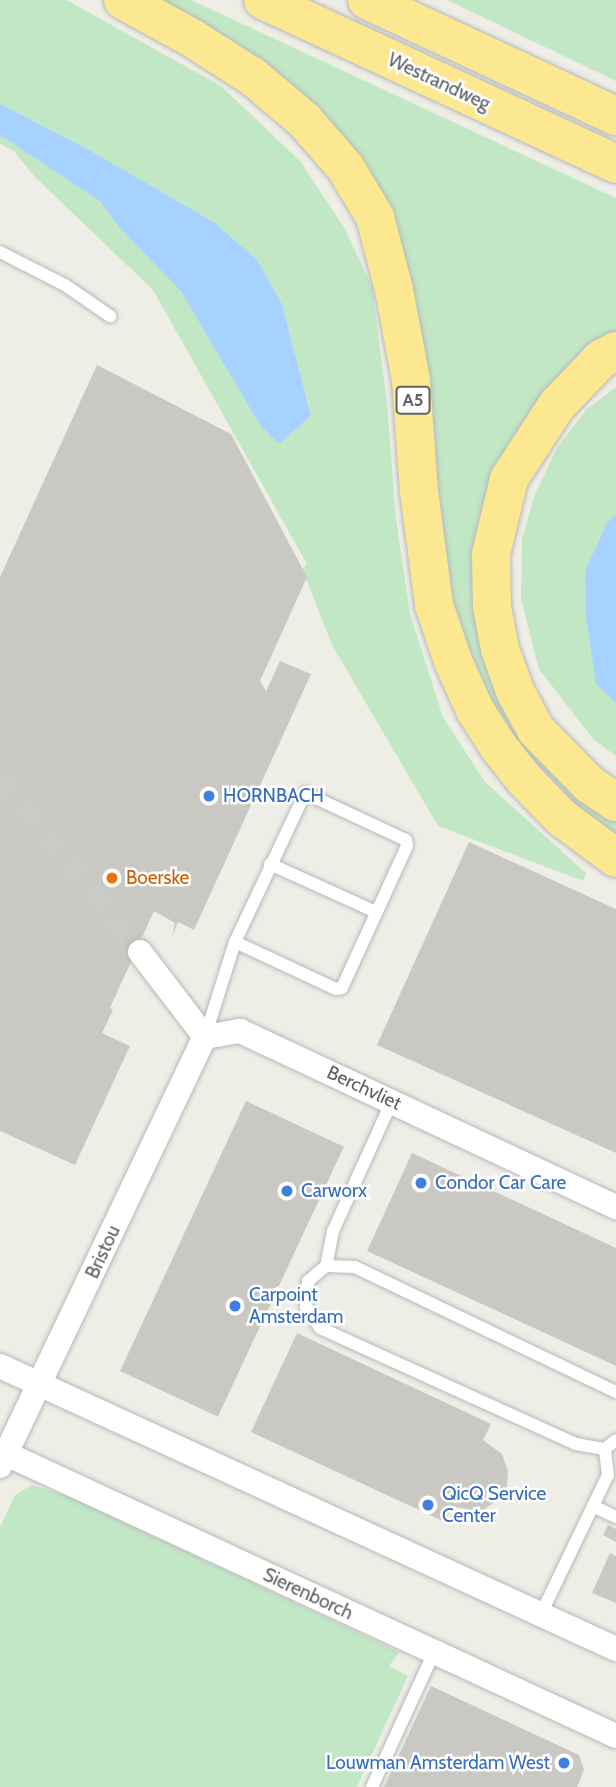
<!DOCTYPE html>
<style>
body{margin:0}
#map{position:relative;width:616px;height:1787px;overflow:hidden;background:#efeee6;font-family:Cabin,sans-serif}
div>[style]{position:absolute}
.green>*{inset:0;background:#c2e7c5}
.water>*{inset:0;background:#a7d2ff}
.building>*{inset:0;background:#cac8c3;transform-origin:0 0}
.street-tunnel>*{height:24px;margin-top:-12px;transform-origin:0;background:repeating-linear-gradient(90deg,#cacac6 0 24px,transparent 0 36px)}
.roads{filter:drop-shadow(0 0 2px #b6b8bc) drop-shadow(0 0 2px #b6b8bc)}
.lane>*{height:12px;margin:-6px;padding:0 6px;transform-origin:6px;border-radius:6px;background:#fff}
.street>*{height:24px;margin:-12px;padding:0 12px;transform-origin:12px;border-radius:12px;background:#fff}
.highway>*{height:38px;margin:-19px;padding:0 19px;transform-origin:19px;border-radius:19px;background:#fce890}
.dots>*{width:19px;height:19px;translate:-50% -50%;box-sizing:border-box;border:4px solid #fff;border-radius:50%}
span{translate:-50% -50%;white-space:nowrap;text-align:center;line-height:1.15;-webkit-text-stroke:5px #fff;paint-order:stroke}
.shield-label span{padding:2px 5px;background:#fff;border:2px solid;border-radius:5px;-webkit-text-stroke-width:0}
.shield-label{font-size:18px;color:#5d6066;font-weight:700}
.street-label{font-size:19px;color:#5d6066}
.shop-label{font-size:19px;color:#366cbe}
.left{translate:0 -50%;text-align:left}
.right{translate:-100% -50%;text-align:right}
.food-label{font-size:19px;color:#c56008}
</style>
<div id="map">
<div class="green">
<div style="clip-path:polygon(0 0,66px 0,72px 3px,221px 86px,300px 161px,345px 229px,372px 287px,387px 404px,396px 519px,410px 614px,443px 717px,485px 782px,586px 873px,583px 881px,438px 826px,332px 645px,302px 569px,307px 564px,153px 290px,34px 176px,14px 151px,0 144px,0 135px,101px 202px,119px 227px,182px 291px,260px 424px,279px 444px,311px 416px,282px 304px,258px 261px,82px 146px,0 104px)"></div>
<div style="clip-path:polygon(146px 0,191px 0,616px 198px,616px 336px,541px 400px,490px 647px,616px 817px,616px 840px,540px 777px,499px 722px,465px 653px,445px 587px,370px 186px)"></div>
<div style="clip-path:polygon(447px 0,616px 0,616px 81px)"></div>
<div style="clip-path:polygon(616px 387px,616px 756px,593px 739px,539px 669px,521px 599px,522px 539px,535px 494px,557px 448px,587px 409px)"></div>
<div style="clip-path:polygon(32px 1485px,73px 1498px,399px 1652px,389px 1666px,408px 1676px,357px 1787px,0 1787px,0 1527px,15px 1495px)"></div>
</div>
<div class="water">
<div style="clip-path:polygon(0 104px,82px 146px,215px 223px,258px 261px,282px 304px,311px 416px,279px 444px,260px 425px,181px 291px,119px 227px,101px 202px,0 135px)"></div>
<div style="clip-path:polygon(616px 515px,616px 703px,596px 684px,586px 616px,585px 571px,607px 523px)"></div>
</div>
<div class="building">
<div style="clip-path:polygon(97px 365px,231px 434px,307px 577px,260px 681px,266px 691px,280px 661px,311px 674px,194px 930px,178px 922px,172px 937px,175px 923px,154px 911px,110px 1008px,113px 1010px,102px 1033px,130px 1046px,75px 1165px,0 1131px,0 577px)"></div>
<div style="clip-path:polygon(469px 842px,616px 909px,616px 1153px,377px 1045px)"></div>
<div style="left:246px;top:1101px;width:108px;height:298px;rotate:25deg"></div>
<div style="clip-path:polygon(412px 1153px,616px 1248px,616px 1366px,367px 1251px)"></div>
<div style="clip-path:polygon(297px 1333px,491px 1424px,483px 1440px,502px 1454px,508px 1471px,507px 1486px,500px 1498px,485px 1509px,476px 1511px,452px 1506px,445px 1522px,251px 1432px)"></div>
<div style="clip-path:polygon(608px 1525px,616px 1529px,616px 1542px,603px 1535px)"></div>
<div style="clip-path:polygon(610px 1553px,616px 1556px,616px 1603px,592px 1593px)"></div>
<div style="clip-path:polygon(431px 1686px,579px 1755px,584px 1770px,577px 1787px,384px 1787px)"></div>
</div>
<div class="street-tunnel">
<div style="left:0;top:776px;width:225px;rotate:51.5deg"></div>
</div>
<div class="roads">
<div class="lane">
<div style="left:0;top:252px;width:73px;rotate:26.9deg"></div>
<div style="left:65px;top:285px;width:55px;rotate:34.6deg"></div>
<div style="left:270px;top:864px;width:116px;rotate:24.4deg"></div>
<div style="left:205px;top:1037px;width:100px;rotate:-72.5deg"></div>
<div style="left:235px;top:942px;width:165px;rotate:-64.8deg"></div>
<div style="left:305px;top:793px;width:111px;rotate:25deg"></div>
<div style="left:406px;top:840px;width:6px;rotate:81deg"></div>
<div style="left:407px;top:846px;width:156px;rotate:114.6deg"></div>
<div style="left:342px;top:988px;width:6px;rotate:171deg"></div>
<div style="left:336px;top:989px;width:111px;rotate:-155deg"></div>
<div style="left:392px;top:1101px;width:143px;rotate:114.4deg"></div>
<div style="left:333px;top:1231px;width:36px;rotate:101deg"></div>
<div style="left:326px;top:1266px;width:23px;rotate:140deg"></div>
<div style="left:308px;top:1281px;width:26px;rotate:94deg"></div>
<div style="left:306px;top:1307px;width:25px;rotate:56deg"></div>
<div style="left:320px;top:1328px;width:281px;rotate:24.4deg"></div>
<div style="left:576px;top:1444px;width:29px;rotate:10deg"></div>
<div style="left:605px;top:1449px;width:14px;rotate:-39deg"></div>
<div style="left:326px;top:1266px;width:29px;rotate:2deg"></div>
<div style="left:355px;top:1267px;width:289px;rotate:25.6deg"></div>
<div style="left:593px;top:1506px;width:25px;rotate:26deg"></div>
<div style="left:541px;top:1614px;width:154px;rotate:-64.3deg"></div>
<div style="left:608px;top:1475px;width:26px;rotate:-97deg"></div>
<div style="left:372px;top:1787px;width:149px;rotate:-65.3deg"></div>
</div>
<div class="street">
<div style="left:140px;top:952px;width:107px;rotate:52.6deg"></div>
<div style="left:205px;top:1037px;width:36px;rotate:-10deg"></div>
<div style="left:240px;top:1031px;width:415px;rotate:25.1deg"></div>
<div style="left:0;top:1366px;width:678px;rotate:24.67deg"></div>
<div style="left:0;top:1451px;width:679px;rotate:24.83deg"></div>
<div style="left:0;top:1466px;width:475px;rotate:-64.5deg"></div>
</div>
<div class="highway">
<div style="left:123px;top:0;width:79px;rotate:28.8deg"></div>
<div style="left:192px;top:38px;width:72px;rotate:32.6deg"></div>
<div style="left:253px;top:77px;width:67px;rotate:40.1deg"></div>
<div style="left:304px;top:120px;width:62px;rotate:48.9deg"></div>
<div style="left:345px;top:167px;width:58px;rotate:59deg"></div>
<div style="left:375px;top:217px;width:75px;rotate:75.4deg"></div>
<div style="left:394px;top:290px;width:92px;rotate:79.3deg"></div>
<div style="left:411px;top:380px;width:111px;rotate:85.9deg"></div>
<div style="left:419px;top:491px;width:115px;rotate:82.5deg"></div>
<div style="left:434px;top:605px;width:59px;rotate:71.3deg"></div>
<div style="left:453px;top:661px;width:54px;rotate:65.8deg"></div>
<div style="left:475px;top:710px;width:43px;rotate:57.4deg"></div>
<div style="left:498px;top:746px;width:42px;rotate:51.8deg"></div>
<div style="left:524px;top:779px;width:54px;rotate:45.7deg"></div>
<div style="left:562px;top:818px;width:67px;rotate:36.5deg"></div>
<div style="left:263px;top:0;width:389px;rotate:24.9deg"></div>
<div style="left:367px;top:0;width:275px;rotate:25deg"></div>
<div style="left:616px;top:351px;width:17px;rotate:152deg"></div>
<div style="left:601px;top:359px;width:64px;rotate:133.7deg"></div>
<div style="left:557px;top:405px;width:88px;rotate:123deg"></div>
<div style="left:509px;top:479px;width:77px;rotate:103.5deg"></div>
<div style="left:491px;top:554px;width:53px;rotate:88.9deg"></div>
<div style="left:492px;top:607px;width:43px;rotate:79.2deg"></div>
<div style="left:500px;top:649px;width:45px;rotate:70.3deg"></div>
<div style="left:515px;top:691px;width:44px;rotate:61.7deg"></div>
<div style="left:536px;top:730px;width:76px;rotate:45.5deg"></div>
<div style="left:589px;top:784px;width:32px;rotate:34deg"></div>
</div>
</div>
<div class="dots">
<div style="left:209px;top:796px;background:#3f7fe0"></div>
<div style="left:112px;top:878px;background:#e8710a"></div>
<div style="left:421px;top:1183px;background:#3f7fe0"></div>
<div style="left:287px;top:1191px;background:#3f7fe0"></div>
<div style="left:235px;top:1306px;background:#3f7fe0"></div>
<div style="left:428px;top:1505px;background:#3f7fe0"></div>
<div style="left:564px;top:1763px;background:#3f7fe0"></div>
</div>
<div class="shield-label">
<span style="left:413px;top:400px">A5</span>
</div>
<div class="street-label">
<span style="left:439px;top:82px;rotate:25deg">Westrandweg</span>
<span style="left:364px;top:1088px;rotate:25deg">Berchvliet</span>
<span style="left:103px;top:1252px;rotate:-65deg">Bristou</span>
<span style="left:308px;top:1594px;rotate:25deg">Sierenborch</span>
</div>
<div class="shop-label">
<span class="left" style="left:223px;top:796px">HORNBACH</span>
<span class="left" style="left:435px;top:1183px">Condor Car Care</span>
<span class="left" style="left:301px;top:1191px">Carworx</span>
<span class="left" style="left:249px;top:1306px">Carpoint<br>Amsterdam</span>
<span class="left" style="left:442px;top:1505px">QicQ Service<br>Center</span>
<span class="right" style="left:550px;top:1763px">Louwman Amsterdam West</span>
</div>
<div class="food-label">
<span class="left" style="left:126px;top:878px">Boerske</span>
</div>
</div>
